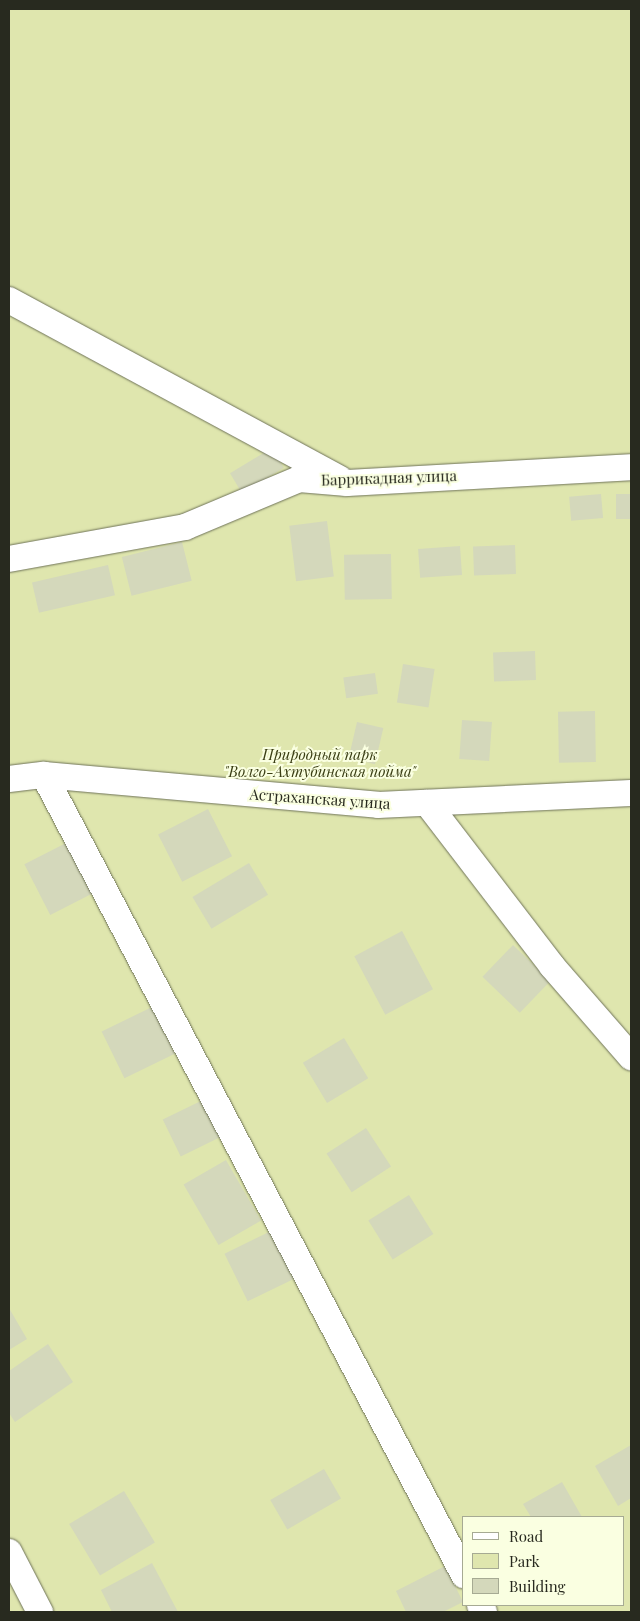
<!DOCTYPE html>
<meta charset="utf-8">
<style>
body{margin:0}
#map{position:relative;width:640px;height:1621px;overflow:hidden;background:#faffe1;font-family:"Playfair Display",serif}
div>[style]{position:absolute}
.green>*{inset:0;background:#dfe6ae}
.building>*{inset:0;background:#d4d8bb;transform-origin:0 0}
.roads{filter:drop-shadow(0 0 1px #6f7359) drop-shadow(0 0 1px #6f7359)}
.minor>*{height:26px;margin:-13px;padding:0 13px;transform-origin:13px;border-radius:13px;background:#fff}
span{translate:-50% -50%;white-space:nowrap;text-align:center;line-height:1.15;-webkit-text-stroke:4px #faffe1;paint-order:stroke}
.street-label{font-size:15px;color:#282a1f}
.park-label{font-size:15px;color:#3a3e14;font-style:italic}
.frame{position:absolute;inset:0;border:10px solid #282a1f;pointer-events:none}
.legend{position:absolute;left:462px;top:1516px;width:162px;height:90px;box-sizing:border-box;background:#faffe1;border:1px solid #a6aa93;margin:0;padding:6px 9px;list-style:none;font-size:15px;color:#282a1f}
.legend li{display:flex;align-items:center;gap:10px;height:25px}
.legend b{width:25px;border:1px solid #a6aa93}
</style>
<div id="map">
<div class="green">
<div style="clip-path:polygon(evenodd,9px 9px,631px 9px,631px 1612px,9px 1612px,9px 9px,464px 1517px,624px 1517px,624px 1605px,464px 1605px,464px 1517px)"></div>
</div>
<div class="building">
<div style="left:272px;top:448px;width:23px;height:49px;rotate:59deg"></div>
<div style="left:601px;top:494px;width:24px;height:32px;rotate:85deg"></div>
<div style="left:631px;top:494px;width:25px;height:15px;rotate:90deg"></div>
<div style="left:327px;top:521px;width:56px;height:38px;rotate:83deg"></div>
<div style="left:182px;top:542px;width:40px;height:62px;rotate:76deg"></div>
<div style="left:515px;top:545px;width:29px;height:42px;rotate:88deg"></div>
<div style="left:460px;top:546px;width:29px;height:42px;rotate:86deg"></div>
<div style="left:391px;top:554px;width:45px;height:47px;rotate:89deg"></div>
<div style="left:108px;top:565px;width:31px;height:78px;rotate:77deg"></div>
<div style="left:535px;top:651px;width:29px;height:42px;rotate:88deg"></div>
<div style="left:403px;top:664px;width:32px;height:39px;rotate:9deg"></div>
<div style="left:375px;top:673px;width:21px;height:32px;rotate:82deg"></div>
<div style="left:595px;top:711px;width:51px;height:37px;rotate:89deg"></div>
<div style="left:462px;top:720px;width:30px;height:39px;rotate:4deg"></div>
<div style="left:357px;top:722px;width:27px;height:37px;rotate:13deg"></div>
<div style="left:208px;top:809px;width:53px;height:56px;rotate:63deg"></div>
<div style="left:68px;top:842px;width:57px;height:49px;rotate:63deg"></div>
<div style="left:249px;top:863px;width:37px;height:66px;rotate:59deg"></div>
<div style="left:402px;top:931px;width:66px;height:54px;rotate:62deg"></div>
<div style="left:513px;top:945px;width:52px;height:44px;rotate:44deg"></div>
<div style="left:152px;top:1007px;width:52px;height:56px;rotate:64deg"></div>
<div style="left:344px;top:1038px;width:47px;height:48px;rotate:59deg"></div>
<div style="left:205px;top:1099px;width:41px;height:47px;rotate:64deg"></div>
<div style="left:366px;top:1128px;width:46px;height:47px;rotate:57deg"></div>
<div style="left:226px;top:1160px;width:70px;height:49px;rotate:60deg"></div>
<div style="left:409px;top:1195px;width:46px;height:48px;rotate:58deg"></div>
<div style="left:273px;top:1230px;width:53px;height:54px;rotate:64deg"></div>
<div style="clip-path:polygon(9px 1308px,27px 1339px,9px 1350px)"></div>
<div style="clip-path:polygon(48px 1344px,73px 1382px,15px 1422px,9px 1413px,9px 1371px)"></div>
<div style="clip-path:polygon(631px 1445px,631px 1498px,618px 1506px,595px 1466px)"></div>
<div style="left:324px;top:1469px;width:34px;height:62px;rotate:60deg"></div>
<div style="clip-path:polygon(562px 1482px,582px 1517px,531px 1517px,523px 1504px)"></div>
<div style="left:124px;top:1491px;width:60px;height:64px;rotate:59deg"></div>
<div style="clip-path:polygon(152px 1563px,178px 1612px,112px 1612px,101px 1590px)"></div>
<div style="clip-path:polygon(445px 1566px,463px 1602px,443px 1612px,406px 1612px,396px 1591px)"></div>
</div>
<div class="roads">
<div class="minor">
<div style="left:9px;top:300px;width:376px;rotate:28.4deg"></div>
<div style="left:9px;top:559px;width:179px;rotate:-10.3deg"></div>
<div style="left:185px;top:527px;width:124px;rotate:-22.8deg"></div>
<div style="left:299px;top:479px;width:48px;rotate:4.8deg"></div>
<div style="left:347px;top:483px;width:284px;rotate:-3.2deg"></div>
<div style="left:44px;top:775px;width:904px;rotate:62.3deg"></div>
<div style="left:9px;top:779px;width:35px;rotate:-7deg"></div>
<div style="left:44px;top:775px;width:335px;rotate:5.1deg"></div>
<div style="left:378px;top:805px;width:253px;rotate:-2.7deg"></div>
<div style="left:427px;top:803px;width:205px;rotate:52.5deg"></div>
<div style="left:552px;top:966px;width:121px;rotate:49deg"></div>
<div style="left:9px;top:1552px;width:68px;rotate:62.7deg"></div>
<div style="left:480px;top:1605px;width:8px;rotate:60deg"></div>
</div>
</div>
<div class="street-label">
<span style="left:389px;top:478px;rotate:-2deg">Баррикадная улица</span>
<span style="left:320px;top:799px;rotate:4deg">Астраханская улица</span>
</div>
<div class="park-label">
<span style="left:320px;top:763px">Природный парк<br>"Волго-Ахтубинская пойма"</span>
</div>
<div class="frame"></div>
<ul class="legend">
<li><b style="height:6px;background:#fff"></b>Road</li>
<li><b style="height:14px;background:#dfe6ae"></b>Park</li>
<li><b style="height:14px;background:#d4d8bb"></b>Building</li>
</ul>
</div>
